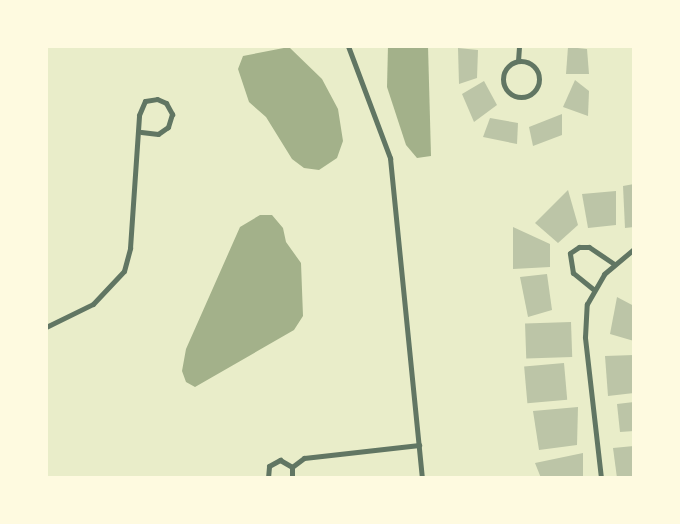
<!DOCTYPE html>
<style>
body{margin:0}
#map{position:relative;width:680px;height:524px;overflow:hidden;background:#e9edc9;font-family:Commissioner,sans-serif}
div>[style]{position:absolute}
.water>*{inset:0;background:#a3b18a}
.building>*{inset:0;background:#bcc5a7;transform-origin:0 0}
.minor>*{height:5px;margin:-2.5px;padding:0 2.5px;transform-origin:2.5px;border-radius:2.5px;background:#617663}
.minor>.ring{margin:-2.5px;padding:0;box-sizing:content-box;background:none;border:5px solid #617663;border-radius:50%}
span{translate:-50% -50%;white-space:nowrap;text-align:center;line-height:1.15;-webkit-text-stroke:4px #fefae0;paint-order:stroke}
.frame{position:absolute;inset:0;border:48px solid #fefae0;pointer-events:none}
</style>
<div id="map">
<div class="water">
<div style="clip-path:polygon(388px 46px,428px 46px,431px 156px,417px 158px,406px 145px,387px 87px)"></div>
<div style="clip-path:polygon(289px 47px,322px 79px,338px 109px,343px 141px,337px 158px,319px 170px,304px 168px,292px 159px,266px 117px,249px 102px,238px 69px,243px 56px)"></div>
<div style="clip-path:polygon(260px 215px,272px 215px,283px 228px,286px 242px,301px 263px,303px 316px,294px 330px,195px 387px,186px 382px,182px 371px,186px 349px,240px 227px)"></div>
</div>
<div class="building">
<div style="clip-path:polygon(568px 47px,587px 49px,589px 74px,566px 74px)"></div>
<div style="clip-path:polygon(458px 48px,478px 50px,477px 78px,459px 84px)"></div>
<div style="clip-path:polygon(575px 80px,589px 91px,588px 116px,563px 107px)"></div>
<div style="clip-path:polygon(484px 81px,497px 105px,474px 122px,462px 94px)"></div>
<div style="clip-path:polygon(562px 114px,562px 135px,533px 146px,529px 127px)"></div>
<div style="clip-path:polygon(490px 118px,518px 123px,517px 144px,483px 137px)"></div>
<div style="clip-path:polygon(634px 184px,634px 227px,625px 228px,623px 186px)"></div>
<div style="clip-path:polygon(568px 190px,578px 225px,558px 243px,535px 223px)"></div>
<div style="clip-path:polygon(616px 191px,616px 225px,588px 228px,582px 194px)"></div>
<div style="clip-path:polygon(513px 227px,550px 244px,550px 267px,513px 269px)"></div>
<div style="clip-path:polygon(547px 274px,552px 310px,528px 317px,520px 277px)"></div>
<div style="clip-path:polygon(617px 297px,634px 306px,634px 341px,610px 334px)"></div>
<div style="left:571px;top:322px;width:35px;height:46px;rotate:88deg"></div>
<div style="clip-path:polygon(634px 355px,634px 393px,608px 396px,605px 356px)"></div>
<div style="left:564px;top:363px;width:37px;height:40px;rotate:85deg"></div>
<div style="clip-path:polygon(634px 402px,634px 431px,620px 432px,617px 404px)"></div>
<div style="clip-path:polygon(578px 407px,577px 445px,539px 450px,533px 411px)"></div>
<div style="clip-path:polygon(634px 446px,634px 478px,617px 478px,613px 448px)"></div>
<div style="clip-path:polygon(583px 453px,583px 478px,541px 478px,535px 463px)"></div>
</div>
<div class="minor">
<div style="left:348px;top:46px;width:120px;rotate:69.4deg"></div>
<div style="left:390px;top:158px;width:322px;rotate:84.3deg"></div>
<div class="ring" style="left:503px;top:61px;width:31px;height:31px"></div>
<div style="left:518px;top:61px;width:15px;rotate:-86deg"></div>
<div style="left:593px;top:289px;width:26px;rotate:-141deg"></div>
<div style="left:573px;top:273px;width:20px;rotate:-99deg"></div>
<div style="left:570px;top:253px;width:11px;rotate:-34deg"></div>
<div style="left:579px;top:247px;width:10px"></div>
<div style="left:589px;top:247px;width:29px;rotate:34deg"></div>
<div style="left:46px;top:327px;width:52px;rotate:-26.1deg"></div>
<div style="left:93px;top:304px;width:45px;rotate:-46.8deg"></div>
<div style="left:124px;top:271px;width:24px;rotate:-75deg"></div>
<div style="left:130px;top:248px;width:133px;rotate:-86.1deg"></div>
<div style="left:139px;top:115px;width:15px;rotate:-67deg"></div>
<div style="left:145px;top:101px;width:12px;rotate:-9deg"></div>
<div style="left:157px;top:99px;width:10px;rotate:24deg"></div>
<div style="left:166px;top:103px;width:13px;rotate:61deg"></div>
<div style="left:172px;top:114px;width:14px;rotate:107deg"></div>
<div style="left:168px;top:127px;width:12px;rotate:145deg"></div>
<div style="left:158px;top:134px;width:17px;rotate:-173deg"></div>
<div style="left:292px;top:467px;width:15px;rotate:-37deg"></div>
<div style="left:304px;top:458px;width:116px;rotate:-6.4deg"></div>
<div style="left:268px;top:478px;width:12px;rotate:-85deg"></div>
<div style="left:269px;top:466px;width:13px;rotate:-29deg"></div>
<div style="left:280px;top:460px;width:14px;rotate:30deg"></div>
<div style="left:292px;top:467px;width:11px;rotate:90deg"></div>
<div style="left:601px;top:478px;width:142px;rotate:-96.5deg"></div>
<div style="left:585px;top:337px;width:33px;rotate:-87deg"></div>
<div style="left:587px;top:304px;width:34px;rotate:-60deg"></div>
<div style="left:604px;top:274px;width:39px;rotate:-40deg"></div>
</div>
<div class="frame"></div>
</div>
